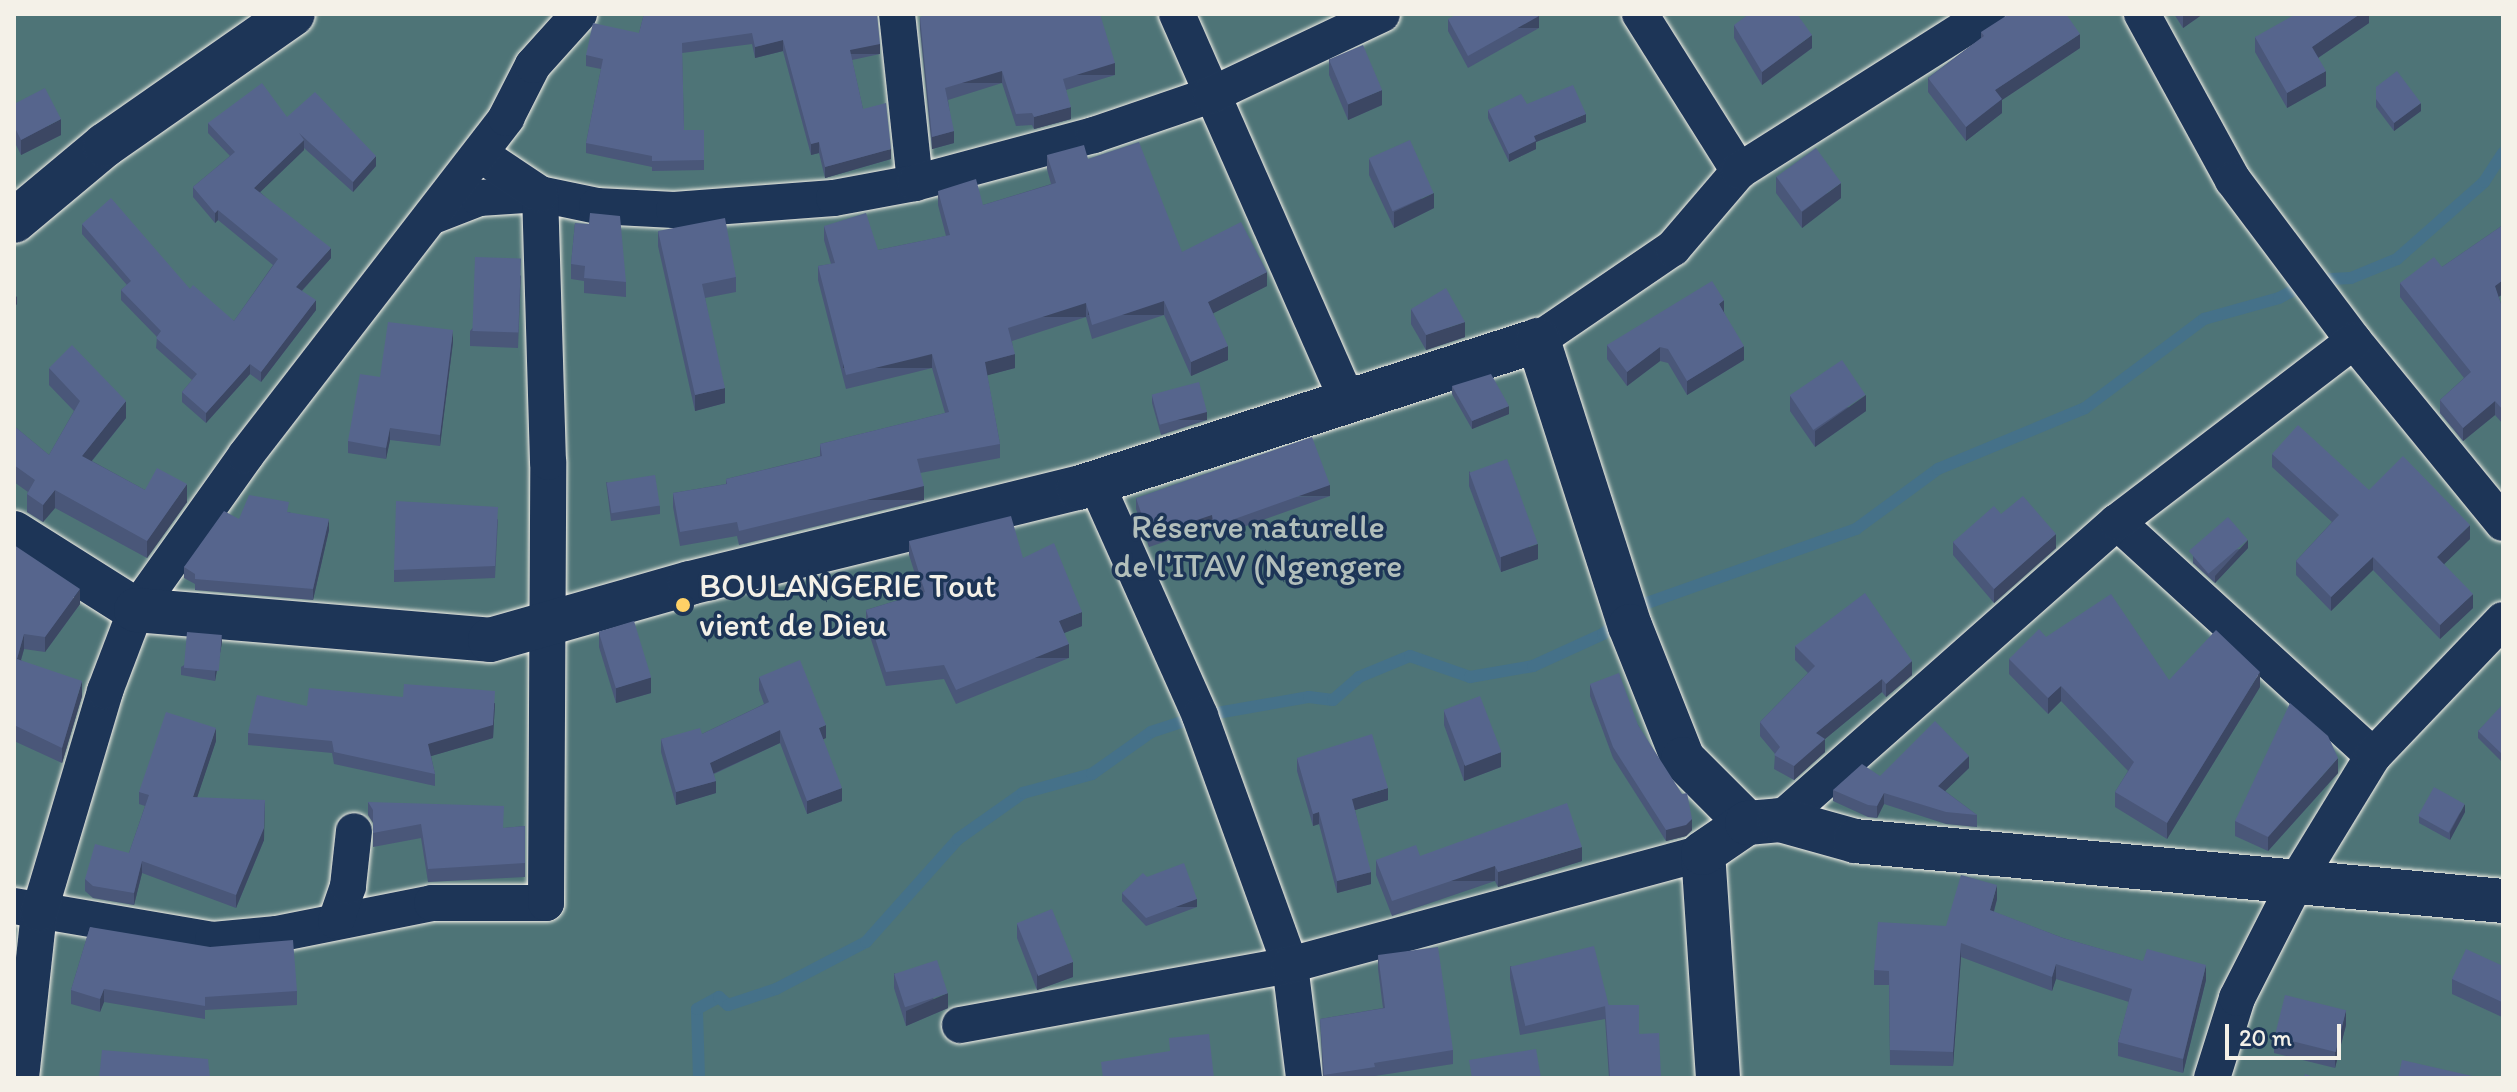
<!DOCTYPE html>
<meta charset="utf-8">
<style>
body{margin:0}
#map{position:relative;width:2517px;height:1092px;overflow:hidden;background:#1d3557;font-family:Itim,sans-serif}
div>[style]{position:absolute}
.green>*{inset:0;background:#4e7477;transform-origin:0 0}
.stream>*{height:12px;margin:-6px;padding:0 6px;transform-origin:6px;border-radius:6px;background:#457189}
.roads{filter:drop-shadow(0 0 2px #f4f1e8) drop-shadow(0 0 2px #f4f1e8)}
.minor>*{height:36px;margin:-18px;padding:0 18px;transform-origin:18px;border-radius:18px;background:#1d3557}
.tertiary>*{height:44px;margin:-22px;padding:0 22px;transform-origin:22px;border-radius:22px;background:#1d3557}
.wall>*{inset:0;background:#4a5779}
.shaded-wall>*{inset:0;background:#3c4763;transform-origin:0 0}
.building>*{inset:0;background:#56658d;transform-origin:0 0}
.dots>*{width:22px;height:22px;translate:-50% -50%;box-sizing:border-box;border:4px solid #1d3557;border-radius:50%}
span{translate:-50% -50%;white-space:nowrap;text-align:center;line-height:1.15;-webkit-text-stroke:7px #1d3557;paint-order:stroke}
.park-label{font-size:34px;color:#b2bfbb}
.poi-label{font-size:34px;color:#f4f1e8}
.left{translate:0 -50%;text-align:left}
.frame{position:absolute;inset:0;border:16px solid #f4f1e8;pointer-events:none}
.scale{position:absolute;left:2225px;top:1024px;width:116px;height:36px;box-sizing:border-box;border:4px solid #f4f1e8;border-top:0;padding-left:10px;font-size:24px;line-height:28px;white-space:nowrap;color:#f4f1e8;-webkit-text-stroke:6px #1d3557;paint-order:stroke}
</style>
<div id="map">
<div class="green">
<div style="left:14px;top:14px;width:2489px;height:1064px"></div>
</div>
<div class="stream">
<div style="left:699px;top:1078px;width:69px;rotate:-91.7deg"></div>
<div style="left:697px;top:1009px;width:25px;rotate:-29deg"></div>
<div style="left:719px;top:997px;width:12px;rotate:42deg"></div>
<div style="left:728px;top:1005px;width:51px;rotate:-18.4deg"></div>
<div style="left:776px;top:989px;width:102px;rotate:-27.6deg"></div>
<div style="left:866px;top:942px;width:138px;rotate:-48.2deg"></div>
<div style="left:958px;top:839px;width:80px;rotate:-35.3deg"></div>
<div style="left:1023px;top:793px;width:72px;rotate:-15.4deg"></div>
<div style="left:1092px;top:774px;width:72px;rotate:-35.4deg"></div>
<div style="left:1151px;top:732px;width:52px;rotate:-18.1deg"></div>
<div style="left:1200px;top:716px;width:111px;rotate:-9.9deg"></div>
<div style="left:1309px;top:697px;width:24px;rotate:7deg"></div>
<div style="left:1333px;top:700px;width:35px;rotate:-41deg"></div>
<div style="left:1359px;top:677px;width:55px;rotate:-22.4deg"></div>
<div style="left:1410px;top:656px;width:64px;rotate:19.3deg"></div>
<div style="left:1470px;top:677px;width:64px;rotate:-9.9deg"></div>
<div style="left:1533px;top:666px;width:77px;rotate:-24.6deg"></div>
<div style="left:1603px;top:634px;width:40px;rotate:-41deg"></div>
<div style="left:1633px;top:608px;width:237px;rotate:-19.5deg"></div>
<div style="left:1856px;top:529px;width:102px;rotate:-36.2deg"></div>
<div style="left:1938px;top:469px;width:159px;rotate:-22.5deg"></div>
<div style="left:2085px;top:408px;width:149px;rotate:-36.8deg"></div>
<div style="left:2204px;top:319px;width:78px;rotate:-15.6deg"></div>
<div style="left:2279px;top:298px;width:38px;rotate:-28deg"></div>
<div style="left:2313px;top:280px;width:38px;rotate:-3deg"></div>
<div style="left:2351px;top:278px;width:50px;rotate:-22.4deg"></div>
<div style="left:2397px;top:259px;width:116px;rotate:-41.5deg"></div>
<div style="left:2484px;top:182px;width:35px;rotate:-57deg"></div>
</div>
<div class="roads">
<div class="minor">
<div style="left:897px;top:14px;width:170px;rotate:83.9deg"></div>
<div style="left:1177px;top:14px;width:421px;rotate:66.2deg"></div>
<div style="left:1640px;top:14px;width:186px;rotate:57.8deg"></div>
<div style="left:2142px;top:14px;width:189px;rotate:61.3deg"></div>
<div style="left:2233px;top:180px;width:201px;rotate:53.1deg"></div>
<div style="left:2354px;top:341px;width:235px;rotate:50.7deg"></div>
<div style="left:433px;top:216px;width:49px;rotate:-21.4deg"></div>
<div style="left:479px;top:198px;width:61px;rotate:-3.8deg"></div>
<div style="left:540px;top:194px;width:58px;rotate:11.9deg"></div>
<div style="left:597px;top:206px;width:77px;rotate:3deg"></div>
<div style="left:674px;top:210px;width:160px;rotate:-4.3deg"></div>
<div style="left:834px;top:198px;width:82px;rotate:-10.5deg"></div>
<div style="left:915px;top:183px;width:185px;rotate:-15deg"></div>
<div style="left:1094px;top:135px;width:124px;rotate:-18.9deg"></div>
<div style="left:1211px;top:95px;width:189px;rotate:-25.3deg"></div>
<div style="left:1538px;top:340px;width:163px;rotate:-34.3deg"></div>
<div style="left:1673px;top:248px;width:101px;rotate:-49.4deg"></div>
<div style="left:1739px;top:171px;width:294px;rotate:-32.3deg"></div>
<div style="left:1096px;top:483px;width:255px;rotate:65.9deg"></div>
<div style="left:1200px;top:716px;width:265px;rotate:70.1deg"></div>
<div style="left:1290px;top:965px;width:114px;rotate:82.9deg"></div>
<div style="left:2117px;top:522px;width:347px;rotate:42.4deg"></div>
<div style="left:1780px;top:820px;width:450px;rotate:-41.5deg"></div>
<div style="left:2117px;top:522px;width:298px;rotate:-37.4deg"></div>
<div style="left:14px;top:906px;width:202px;rotate:9.7deg"></div>
<div style="left:213px;top:940px;width:64px;rotate:-5.4deg"></div>
<div style="left:277px;top:934px;width:158px;rotate:-11.3deg"></div>
<div style="left:432px;top:903px;width:114px"></div>
<div style="left:546px;top:903px;width:441px;rotate:-89.7deg"></div>
<div style="left:548px;top:462px;width:268px;rotate:-91.7deg"></div>
<div style="left:540px;top:194px;width:72px;rotate:-146.3deg"></div>
<div style="left:336px;top:921px;width:37px;rotate:-71deg"></div>
<div style="left:348px;top:886px;width:55px;rotate:-83.8deg"></div>
<div style="left:960px;top:1025px;width:335px;rotate:-10.3deg"></div>
<div style="left:1290px;top:965px;width:428px;rotate:-15.2deg"></div>
<div style="left:21px;top:1078px;width:166px;rotate:-83.8deg"></div>
<div style="left:39px;top:913px;width:232px;rotate:-73.4deg"></div>
<div style="left:105px;top:691px;width:87px;rotate:-69.1deg"></div>
<div style="left:136px;top:610px;width:190px;rotate:-54.6deg"></div>
<div style="left:246px;top:455px;width:426px;rotate:-52.3deg"></div>
<div style="left:506px;top:118px;width:59px;rotate:-63deg"></div>
<div style="left:533px;top:65px;width:69px;rotate:-48deg"></div>
<div style="left:2212px;top:1078px;width:84px;rotate:-72.6deg"></div>
<div style="left:2237px;top:998px;width:130px;rotate:-63deg"></div>
<div style="left:2296px;top:882px;width:148px;rotate:-58.6deg"></div>
<div style="left:2373px;top:756px;width:188px;rotate:-46.3deg"></div>
</div>
<div class="tertiary">
<div style="left:14px;top:221px;width:119px;rotate:-39.9deg"></div>
<div style="left:105px;top:145px;width:229px;rotate:-34.9deg"></div>
<div style="left:14px;top:533px;width:144px;rotate:32.3deg"></div>
<div style="left:136px;top:610px;width:355px;rotate:4.8deg"></div>
<div style="left:490px;top:640px;width:208px;rotate:-15.9deg"></div>
<div style="left:690px;top:583px;width:399px;rotate:-13.8deg"></div>
<div style="left:1078px;top:488px;width:483px;rotate:-17.8deg"></div>
<div style="left:1538px;top:340px;width:300px;rotate:72.2deg"></div>
<div style="left:1630px;top:626px;width:143px;rotate:68.3deg"></div>
<div style="left:1683px;top:759px;width:91px;rotate:45deg"></div>
<div style="left:1718px;top:1078px;width:225px;rotate:-93.8deg"></div>
<div style="left:1703px;top:853px;width:53px;rotate:-34.3deg"></div>
<div style="left:1747px;top:823px;width:33px;rotate:-5deg"></div>
<div style="left:1780px;top:820px;width:78px;rotate:15.6deg"></div>
<div style="left:1855px;top:841px;width:651px;rotate:5.29deg"></div>
</div>
</div>
<div class="wall">
<div style="clip-path:polygon(644px 14px,880px 54px,852px 60px,863px 109px,891px 159px,825px 178px,819px 153px,811px 155px,783px 51px,755px 58px,752px 44px,682px 53px,684px 130px,704px 130px,704px 170px,652px 171px,652px 167px,586px 153px,586px 143px,601px 69px,586px 66px,586px 55px,639px 33px)"></div>
<div style="clip-path:polygon(2174px 14px,2203px 14px,2183px 28px)"></div>
<div style="clip-path:polygon(2369px 14px,2369px 23px,2318px 58px,2326px 86px,2287px 108px,2255px 52px,2255px 37px)"></div>
<div style="clip-path:polygon(920px 17px,1115px 75px,1066px 90px,1071px 119px,1034px 129px,1032px 125px,1016px 126px,1002px 83px,948px 100px,954px 143px,932px 149px,920px 29px)"></div>
<div style="clip-path:polygon(1448px 19px,1539px 28px,1468px 68px,1448px 31px)"></div>
<div style="clip-path:polygon(1734px 25px,1812px 48px,1762px 85px,1734px 38px)"></div>
<div style="clip-path:polygon(1981px 32px,2080px 48px,2002px 100px,2002px 113px,1966px 141px,1928px 92px,1928px 78px,1981px 38px)"></div>
<div style="clip-path:polygon(1329px 59px,1382px 105px,1348px 120px,1329px 75px)"></div>
<div style="clip-path:polygon(2376px 87px,2421px 111px,2394px 131px,2376px 107px)"></div>
<div style="clip-path:polygon(14px 104px,61px 135px,21px 155px,14px 141px)"></div>
<div style="clip-path:polygon(1527px 104px,1586px 122px,1536px 142px,1536px 149px,1509px 162px,1488px 118px,1488px 110px)"></div>
<div style="clip-path:polygon(287px 117px,376px 166px,353px 192px,304px 148px,304px 150px,260px 192px,331px 258px,302px 291px,316px 310px,261px 382px,250px 374px,206px 423px,182px 402px,182px 392px,192px 380px,156px 348px,157px 337px,121px 300px,121px 290px,127px 285px,82px 234px,82px 224px,190px 289px,234px 321px,273px 265px,218px 220px,215px 223px,193px 197px,193px 187px,230px 156px,208px 133px,208px 123px)"></div>
<div style="clip-path:polygon(1047px 155px,1088px 159px,1182px 252px,1267px 286px,1213px 313px,1228px 360px,1191px 376px,1164px 315px,1092px 339px,1086px 317px,1012px 341px,1015px 368px,987px 375px,1000px 444px,1000px 458px,920px 473px,924px 500px,739px 545px,737px 536px,680px 546px,673px 507px,673px 493px,726px 484px,726px 479px,820px 456px,820px 444px,945px 413px,932px 368px,846px 389px,818px 280px,818px 266px,831px 264px,824px 240px,824px 226px,878px 250px,946px 236px,938px 205px,938px 191px,983px 205px,1051px 184px,1047px 169px)"></div>
<div style="clip-path:polygon(1369px 159px,1434px 208px,1394px 228px,1369px 175px)"></div>
<div style="clip-path:polygon(1776px 177px,1841px 198px,1802px 228px,1776px 193px)"></div>
<div style="clip-path:polygon(575px 223px,626px 282px,626px 297px,584px 293px,584px 281px,571px 279px,571px 264px)"></div>
<div style="clip-path:polygon(2503px 225px,2503px 294px,2499px 297px,2503px 310px,2503px 424px,2495px 415px,2463px 441px,2440px 413px,2440px 400px,2464px 378px,2400px 297px,2400px 283px,2442px 267px)"></div>
<div style="clip-path:polygon(658px 231px,736px 277px,736px 292px,705px 298px,725px 403px,695px 411px,658px 246px)"></div>
<div style="clip-path:polygon(521px 275px,518px 348px,470px 346px,470px 331px)"></div>
<div style="clip-path:polygon(1411px 309px,1465px 337px,1426px 350px,1411px 324px)"></div>
<div style="clip-path:polygon(1724px 312px,1744px 360px,1687px 395px,1668px 363px,1660px 361px,1627px 386px,1607px 359px,1607px 345px)"></div>
<div style="clip-path:polygon(453px 342px,440px 446px,390px 440px,386px 459px,348px 453px,348px 441px,380px 377px)"></div>
<div style="clip-path:polygon(49px 368px,126px 418px,92px 461px,145px 490px,187px 502px,147px 558px,55px 508px,43px 522px,27px 512px,27px 494px,28px 492px,14px 482px,14px 426px,49px 455px,74px 411px,49px 385px)"></div>
<div style="clip-path:polygon(1452px 386px,1509px 414px,1472px 429px,1452px 394px)"></div>
<div style="clip-path:polygon(1152px 396px,1207px 420px,1161px 435px,1152px 403px)"></div>
<div style="clip-path:polygon(1790px 396px,1866px 411px,1815px 447px,1790px 411px)"></div>
<div style="clip-path:polygon(2272px 454px,2369px 490px,2470px 539px,2444px 564px,2473px 608px,2440px 639px,2373px 570px,2331px 611px,2296px 575px,2296px 561px,2332px 522px,2272px 467px)"></div>
<div style="clip-path:polygon(1469px 471px,1538px 559px,1501px 572px,1469px 486px)"></div>
<div style="clip-path:polygon(606px 482px,660px 506px,660px 514px,611px 521px)"></div>
<div style="clip-path:polygon(1330px 496px,1215px 537px,1212px 526px,1149px 547px,1136px 509px,1136px 498px)"></div>
<div style="clip-path:polygon(289px 512px,329px 530px,313px 600px,195px 590px,195px 584px,184px 578px,184px 567px,239px 519px)"></div>
<div style="clip-path:polygon(2001px 514px,2056px 548px,1994px 603px,1953px 555px,1953px 542px)"></div>
<div style="clip-path:polygon(498px 519px,495px 578px,394px 582px,394px 570px)"></div>
<div style="clip-path:polygon(909px 541px,1023px 558px,1082px 626px,1064px 633px,1069px 658px,956px 704px,944px 679px,886px 686px,866px 624px,866px 610px,921px 593px,909px 555px)"></div>
<div style="clip-path:polygon(14px 545px,80px 604px,45px 652px,24px 649px,21px 660px,82px 696px,62px 763px,14px 741px)"></div>
<div style="clip-path:polygon(2248px 548px,2215px 583px,2193px 563px,2193px 555px)"></div>
<div style="clip-path:polygon(599px 632px,651px 693px,616px 703px,599px 647px)"></div>
<div style="clip-path:polygon(2046px 637px,2169px 680px,2260px 687px,2167px 839px,2115px 807px,2115px 792px,2128px 771px,2061px 701px,2048px 714px,2009px 674px,2009px 659px)"></div>
<div style="clip-path:polygon(222px 642px,215px 681px,181px 675px,181px 667px)"></div>
<div style="clip-path:polygon(1795px 646px,1912px 675px,1886px 697px,1882px 692px,1825px 739px,1825px 752px,1794px 780px,1774px 769px,1775px 754px,1760px 736px,1760px 722px,1808px 673px,1795px 660px)"></div>
<div style="clip-path:polygon(759px 677px,826px 738px,823px 739px,842px 801px,807px 814px,780px 743px,714px 774px,716px 793px,676px 805px,661px 752px,661px 739px,702px 734px,764px 704px,759px 690px)"></div>
<div style="clip-path:polygon(1590px 684px,1638px 725px,1692px 830px,1686px 836px,1666px 841px,1613px 758px,1590px 696px)"></div>
<div style="clip-path:polygon(403px 697px,495px 703px,493px 738px,431px 756px,435px 774px,435px 786px,334px 764px,332px 753px,248px 745px,248px 733px,307px 706px)"></div>
<div style="clip-path:polygon(2503px 706px,2503px 763px,2478px 738px,2478px 731px)"></div>
<div style="clip-path:polygon(1444px 710px,1501px 767px,1464px 781px,1444px 725px)"></div>
<div style="clip-path:polygon(216px 741px,197px 797px,264px 840px,236px 908px,142px 873px,134px 905px,93px 898px,85px 891px,85px 879px,129px 853px,145px 806px,139px 804px,139px 792px)"></div>
<div style="clip-path:polygon(1297px 758px,1388px 800px,1355px 810px,1371px 884px,1337px 893px,1319px 824px,1313px 826px,1297px 771px)"></div>
<div style="clip-path:polygon(1969px 768px,1945px 791px,1977px 815px,1977px 827px,1946px 824px,1884px 804px,1877px 818px,1868px 817px,1833px 801px,1833px 790px,1880px 776px)"></div>
<div style="clip-path:polygon(2338px 773px,2268px 851px,2235px 836px,2235px 821px)"></div>
<div style="clip-path:polygon(368px 802px,504px 828px,525px 826px,525px 877px,428px 882px,421px 838px,373px 847px,373px 823px,368px 815px)"></div>
<div style="clip-path:polygon(2465px 812px,2450px 840px,2419px 823px,2419px 816px)"></div>
<div style="clip-path:polygon(1420px 856px,1582px 861px,1498px 887px,1495px 881px,1392px 916px,1376px 875px,1376px 860px)"></div>
<div style="clip-path:polygon(1147px 877px,1197px 907px,1146px 926px,1122px 901px,1122px 893px)"></div>
<div style="clip-path:polygon(1997px 899px,1994px 912px,2063px 938px,2206px 980px,2183px 1073px,2118px 1056px,2118px 1042px,2129px 1002px,2056px 979px,2052px 991px,1961px 957px,1953px 1066px,1890px 1065px,1889px 985px,1874px 985px,1874px 970px,1946px 926px)"></div>
<div style="clip-path:polygon(1017px 923px,1073px 977px,1037px 990px,1017px 938px)"></div>
<div style="clip-path:polygon(90px 927px,297px 991px,297px 1005px,205px 1010px,205px 1019px,104px 1002px,100px 1012px,71px 1004px,71px 990px)"></div>
<div style="clip-path:polygon(1378px 955px,1453px 1050px,1453px 1064px,1375px 1076px,1375px 1078px,1323px 1078px,1320px 1019px,1383px 1008px,1378px 969px)"></div>
<div style="clip-path:polygon(1510px 966px,1609px 1005px,1639px 1034px,1661px 1078px,1609px 1078px,1605px 1019px,1520px 1035px,1510px 978px)"></div>
<div style="clip-path:polygon(2503px 966px,2502px 1017px,2452px 994px,2452px 979px)"></div>
<div style="clip-path:polygon(894px 973px,948px 1008px,906px 1026px,894px 988px)"></div>
<div style="clip-path:polygon(2346px 1025px,2335px 1068px,2274px 1053px,2274px 1037px)"></div>
</div>
<div class="shaded-wall">
<div style="clip-path:polygon(2183px 14px,2203px 14px,2183px 28px)"></div>
<div style="clip-path:polygon(2360px 14px,2369px 14px,2369px 23px,2312px 62px,2312px 47px)"></div>
<div style="left:1539px;top:16px;width:12px;height:81px;rotate:90deg"></div>
<div style="clip-path:polygon(2080px 34px,2080px 48px,2002px 100px,2002px 113px,1966px 141px,1966px 127px,1995px 90px)"></div>
<div style="clip-path:polygon(1812px 35px,1812px 48px,1762px 85px,1762px 72px)"></div>
<div style="clip-path:polygon(783px 40px,783px 51px,755px 58px,755px 47px)"></div>
<div style="left:880px;top:44px;width:10px;height:31px;rotate:90deg"></div>
<div style="left:1115px;top:63px;width:12px;height:54px;rotate:90deg"></div>
<div style="left:1002px;top:71px;width:12px;height:59px;rotate:90deg"></div>
<div style="clip-path:polygon(2326px 71px,2326px 86px,2287px 108px,2287px 93px)"></div>
<div style="clip-path:polygon(1382px 90px,1382px 105px,1348px 120px,1348px 104px)"></div>
<div style="clip-path:polygon(2421px 103px,2421px 111px,2394px 131px,2394px 123px)"></div>
<div style="clip-path:polygon(1071px 107px,1071px 119px,1034px 129px,1034px 117px)"></div>
<div style="clip-path:polygon(1586px 114px,1586px 122px,1536px 142px,1536px 149px,1509px 162px,1509px 154px,1534px 136px)"></div>
<div style="clip-path:polygon(61px 119px,61px 135px,21px 155px,21px 140px)"></div>
<div style="clip-path:polygon(954px 131px,954px 143px,932px 149px,932px 137px)"></div>
<div style="clip-path:polygon(304px 140px,304px 150px,254px 198px,254px 188px)"></div>
<div style="clip-path:polygon(819px 142px,819px 153px,811px 155px,811px 144px)"></div>
<div style="clip-path:polygon(891px 149px,891px 159px,825px 178px,825px 167px)"></div>
<div style="clip-path:polygon(376px 156px,376px 166px,353px 192px,353px 182px)"></div>
<div style="clip-path:polygon(1841px 183px,1841px 198px,1802px 228px,1802px 212px)"></div>
<div style="clip-path:polygon(1434px 193px,1434px 208px,1394px 228px,1394px 212px)"></div>
<div style="clip-path:polygon(218px 210px,218px 220px,215px 223px,215px 213px)"></div>
<div style="clip-path:polygon(331px 248px,331px 258px,296px 297px,296px 287px)"></div>
<div style="clip-path:polygon(1267px 272px,1267px 286px,1208px 316px,1208px 302px)"></div>
<div style="clip-path:polygon(2503px 280px,2503px 294px,2495px 299px,2495px 286px)"></div>
<div style="clip-path:polygon(17px 296px,17px 304px,14px 308px,14px 300px)"></div>
<div style="clip-path:polygon(316px 300px,316px 310px,261px 382px,261px 372px)"></div>
<div style="clip-path:polygon(1724px 300px,1724px 314px,1719px 304px)"></div>
<div style="left:1164px;top:301px;width:14px;height:76px;rotate:90deg"></div>
<div style="left:1086px;top:303px;width:14px;height:82px;rotate:90deg"></div>
<div style="clip-path:polygon(1465px 322px,1465px 337px,1426px 350px,1426px 335px)"></div>
<div style="clip-path:polygon(453px 330px,453px 342px,440px 446px,440px 435px)"></div>
<div style="clip-path:polygon(1228px 346px,1228px 360px,1191px 376px,1191px 362px)"></div>
<div style="clip-path:polygon(1744px 346px,1744px 360px,1687px 395px,1687px 381px)"></div>
<div style="clip-path:polygon(1660px 347px,1660px 361px,1627px 386px,1627px 372px)"></div>
<div style="left:932px;top:354px;width:14px;height:89px;rotate:90deg"></div>
<div style="clip-path:polygon(1015px 354px,1015px 368px,985px 376px,985px 362px)"></div>
<div style="clip-path:polygon(250px 364px,250px 374px,206px 423px,206px 413px)"></div>
<div style="clip-path:polygon(725px 388px,725px 403px,695px 411px,695px 395px)"></div>
<div style="clip-path:polygon(1866px 395px,1866px 411px,1815px 447px,1815px 431px)"></div>
<div style="clip-path:polygon(126px 401px,126px 418px,82px 473px,82px 456px)"></div>
<div style="clip-path:polygon(2495px 401px,2495px 415px,2463px 441px,2463px 428px)"></div>
<div style="clip-path:polygon(1509px 406px,1509px 414px,1472px 429px,1472px 421px)"></div>
<div style="left:1207px;top:412px;width:8px;height:48px;rotate:90deg"></div>
<div style="clip-path:polygon(390px 428px,390px 440px,386px 459px,386px 448px)"></div>
<div style="clip-path:polygon(187px 484px,187px 502px,147px 558px,147px 541px)"></div>
<div style="left:1330px;top:485px;width:11px;height:122px;rotate:90deg"></div>
<div style="left:924px;top:486px;width:14px;height:190px;rotate:90deg"></div>
<div style="clip-path:polygon(55px 490px,55px 508px,43px 522px,43px 505px)"></div>
<div style="left:1212px;top:515px;width:11px;height:66px;rotate:90deg"></div>
<div style="clip-path:polygon(329px 519px,329px 530px,313px 600px,313px 589px)"></div>
<div style="clip-path:polygon(2470px 525px,2470px 539px,2437px 571px,2437px 557px)"></div>
<div style="clip-path:polygon(2056px 534px,2056px 548px,1994px 603px,1994px 589px)"></div>
<div style="clip-path:polygon(2248px 540px,2248px 548px,2215px 583px,2215px 576px)"></div>
<div style="clip-path:polygon(1538px 544px,1538px 559px,1501px 572px,1501px 557px)"></div>
<div style="clip-path:polygon(2373px 557px,2373px 570px,2331px 611px,2331px 597px)"></div>
<div style="clip-path:polygon(80px 589px,80px 604px,45px 652px,45px 637px)"></div>
<div style="clip-path:polygon(2473px 594px,2473px 608px,2440px 639px,2440px 625px)"></div>
<div style="clip-path:polygon(1082px 612px,1082px 626px,1059px 635px,1059px 621px)"></div>
<div style="clip-path:polygon(24px 634px,24px 649px,17px 674px,17px 659px)"></div>
<div style="clip-path:polygon(222px 635px,222px 642px,215px 681px,215px 673px)"></div>
<div style="left:1069px;top:644px;width:14px;height:122px;rotate:90deg"></div>
<div style="clip-path:polygon(1912px 661px,1912px 675px,1886px 697px,1886px 684px)"></div>
<div style="clip-path:polygon(2260px 672px,2260px 687px,2167px 839px,2167px 823px)"></div>
<div style="clip-path:polygon(651px 677px,651px 693px,616px 703px,616px 688px)"></div>
<div style="clip-path:polygon(1882px 679px,1882px 692px,1825px 739px,1825px 752px,1794px 780px,1794px 766px,1816px 733px)"></div>
<div style="clip-path:polygon(82px 681px,82px 696px,62px 763px,62px 748px)"></div>
<div style="clip-path:polygon(2061px 686px,2061px 701px,2048px 714px,2048px 698px)"></div>
<div style="clip-path:polygon(495px 703px,493px 738px,428px 757px,428px 744px)"></div>
<div style="clip-path:polygon(826px 725px,826px 738px,819px 741px,819px 728px)"></div>
<div style="clip-path:polygon(216px 728px,216px 741px,193px 810px,193px 797px)"></div>
<div style="clip-path:polygon(780px 730px,780px 743px,710px 775px,710px 763px)"></div>
<div style="clip-path:polygon(1501px 752px,1501px 767px,1464px 781px,1464px 765px)"></div>
<div style="clip-path:polygon(1969px 756px,1969px 768px,1938px 798px,1938px 786px)"></div>
<div style="clip-path:polygon(2338px 758px,2338px 773px,2268px 851px,2268px 837px)"></div>
<div style="clip-path:polygon(716px 781px,716px 793px,676px 805px,676px 792px)"></div>
<div style="clip-path:polygon(842px 788px,842px 801px,807px 814px,807px 801px)"></div>
<div style="clip-path:polygon(1388px 788px,1388px 800px,1352px 811px,1352px 799px)"></div>
<div style="clip-path:polygon(1884px 793px,1884px 804px,1877px 818px,1877px 806px)"></div>
<div style="clip-path:polygon(265px 800px,264px 840px,236px 908px,236px 895px)"></div>
<div style="clip-path:polygon(2465px 804px,2465px 812px,2450px 840px,2450px 832px)"></div>
<div style="clip-path:polygon(1319px 812px,1319px 824px,1313px 826px,1313px 814px)"></div>
<div style="clip-path:polygon(1692px 819px,1692px 830px,1686px 836px,1666px 841px,1666px 830px)"></div>
<div style="clip-path:polygon(1582px 847px,1582px 861px,1498px 887px,1498px 872px)"></div>
<div style="clip-path:polygon(142px 861px,142px 873px,134px 905px,134px 893px)"></div>
<div style="left:1495px;top:866px;width:15px;height:109px;rotate:90deg"></div>
<div style="clip-path:polygon(1371px 872px,1371px 884px,1337px 893px,1337px 881px)"></div>
<div style="clip-path:polygon(1997px 885px,1997px 899px,1990px 925px,1990px 910px)"></div>
<div style="left:1197px;top:899px;width:8px;height:54px;rotate:90deg"></div>
<div style="clip-path:polygon(1961px 943px,1961px 957px,1953px 1066px,1953px 1052px)"></div>
<div style="clip-path:polygon(1073px 962px,1073px 977px,1037px 990px,1037px 974px)"></div>
<div style="clip-path:polygon(2056px 964px,2056px 979px,2052px 991px,2052px 977px)"></div>
<div style="clip-path:polygon(2206px 965px,2206px 980px,2183px 1073px,2183px 1059px)"></div>
<div style="clip-path:polygon(104px 989px,104px 1002px,100px 1012px,100px 999px)"></div>
<div style="clip-path:polygon(948px 993px,948px 1008px,906px 1026px,906px 1011px)"></div>
<div style="clip-path:polygon(2346px 1010px,2346px 1025px,2335px 1068px,2335px 1052px)"></div>
</div>
<div class="building">
<div style="clip-path:polygon(644px 14px,822px 14px,823px 15px,828px 14px,877px 14px,880px 44px,850px 50px,863px 109px,886px 103px,891px 149px,825px 167px,819px 142px,811px 144px,783px 40px,755px 47px,752px 33px,682px 43px,684px 130px,704px 130px,704px 160px,652px 161px,652px 156px,586px 143px,603px 59px,586px 55px,593px 23px,639px 33px)"></div>
<div style="clip-path:polygon(928px 14px,1100px 14px,1115px 63px,1063px 79px,1071px 107px,1034px 117px,1032px 113px,1016px 114px,1002px 71px,945px 88px,954px 131px,932px 137px,920px 17px)"></div>
<div style="clip-path:polygon(1457px 14px,1538px 14px,1539px 16px,1468px 56px,1448px 19px)"></div>
<div style="clip-path:polygon(1749px 14px,1797px 14px,1812px 35px,1762px 72px,1734px 25px)"></div>
<div style="clip-path:polygon(2009px 14px,2066px 14px,2080px 34px,1995px 90px,2002px 99px,1966px 127px,1928px 78px,1984px 36px,1981px 32px)"></div>
<div style="clip-path:polygon(2296px 14px,2360px 14px,2312px 47px,2326px 71px,2287px 93px,2255px 37px)"></div>
<div style="left:1363px;top:45px;width:49px;height:37px;rotate:67deg"></div>
<div style="clip-path:polygon(2397px 71px,2421px 103px,2394px 123px,2376px 99px,2376px 87px)"></div>
<div style="clip-path:polygon(262px 83px,287px 117px,315px 92px,376px 156px,353px 182px,299px 133px,304px 140px,254px 188px,331px 248px,296px 287px,316px 300px,261px 372px,250px 364px,206px 413px,182px 392px,197px 374px,156px 338px,161px 331px,121px 290px,131px 281px,82px 224px,111px 198px,190px 289px,193px 285px,234px 321px,278px 259px,218px 210px,215px 213px,193px 187px,235px 152px,208px 123px)"></div>
<div style="clip-path:polygon(1573px 85px,1586px 114px,1534px 136px,1536px 141px,1509px 154px,1488px 110px,1521px 94px,1527px 104px)"></div>
<div style="clip-path:polygon(45px 88px,61px 119px,21px 140px,14px 126px,14px 104px)"></div>
<div style="left:1410px;top:140px;width:58px;height:45px;rotate:66deg"></div>
<div style="clip-path:polygon(1139px 142px,1182px 252px,1241px 222px,1267px 272px,1208px 302px,1228px 346px,1191px 362px,1164px 301px,1092px 325px,1086px 303px,1008px 328px,1015px 354px,985px 362px,1000px 444px,917px 459px,924px 486px,739px 531px,737px 522px,680px 532px,673px 493px,727px 484px,726px 479px,822px 456px,820px 444px,949px 412px,932px 354px,846px 375px,818px 266px,835px 263px,824px 226px,866px 213px,878px 250px,950px 235px,938px 191px,976px 179px,983px 205px,1056px 183px,1047px 155px,1084px 145px,1088px 159px)"></div>
<div style="left:1816px;top:148px;width:43px;height:49px;rotate:54deg"></div>
<div style="clip-path:polygon(590px 213px,620px 216px,626px 282px,584px 278px,585px 266px,571px 264px,575px 223px,589px 224px)"></div>
<div style="clip-path:polygon(725px 218px,736px 277px,702px 284px,725px 388px,695px 395px,658px 231px)"></div>
<div style="clip-path:polygon(2503px 225px,2503px 280px,2495px 286px,2503px 310px,2503px 410px,2495px 401px,2463px 428px,2440px 400px,2471px 372px,2400px 283px,2434px 257px,2442px 267px)"></div>
<div style="left:475px;top:257px;width:46px;height:74px;rotate:2deg"></div>
<div style="clip-path:polygon(1712px 281px,1724px 300px,1719px 304px,1744px 346px,1687px 381px,1668px 349px,1660px 347px,1627px 372px,1607px 345px)"></div>
<div style="clip-path:polygon(1446px 288px,1465px 322px,1426px 335px,1411px 309px)"></div>
<div style="clip-path:polygon(388px 322px,453px 330px,440px 435px,390px 428px,386px 448px,348px 441px,360px 374px,380px 377px)"></div>
<div style="clip-path:polygon(72px 345px,126px 401px,82px 456px,145px 490px,157px 468px,187px 484px,147px 541px,55px 490px,43px 505px,27px 494px,35px 480px,14px 465px,14px 426px,49px 455px,80px 401px,49px 368px)"></div>
<div style="left:1842px;top:360px;width:42px;height:63px;rotate:56deg"></div>
<div style="clip-path:polygon(1491px 374px,1509px 406px,1472px 421px,1452px 386px)"></div>
<div style="left:1199px;top:382px;width:31px;height:49px;rotate:75deg"></div>
<div style="clip-path:polygon(2298px 425px,2369px 490px,2403px 456px,2470px 525px,2437px 557px,2473px 594px,2440px 625px,2373px 557px,2331px 597px,2296px 561px,2339px 515px,2272px 454px)"></div>
<div style="clip-path:polygon(1312px 437px,1330px 485px,1215px 526px,1212px 515px,1149px 536px,1136px 498px)"></div>
<div style="left:1507px;top:459px;width:90px;height:40px;rotate:70deg"></div>
<div style="left:655px;top:475px;width:31px;height:49px;rotate:81deg"></div>
<div style="clip-path:polygon(249px 495px,289px 502px,287px 512px,329px 519px,313px 589px,195px 579px,195px 574px,184px 567px,224px 511px,239px 519px)"></div>
<div style="clip-path:polygon(2023px 496px,2056px 534px,1994px 589px,1953px 542px,1994px 506px,2001px 514px)"></div>
<div style="clip-path:polygon(396px 501px,498px 507px,495px 566px,394px 570px)"></div>
<div style="clip-path:polygon(1011px 516px,1023px 558px,1054px 543px,1082px 612px,1059px 621px,1069px 644px,956px 690px,944px 665px,886px 672px,866px 610px,925px 592px,909px 541px)"></div>
<div style="left:2228px;top:517px;width:30px;height:52px;rotate:49deg"></div>
<div style="clip-path:polygon(14px 545px,80px 589px,45px 637px,24px 634px,17px 659px,82px 681px,62px 748px,14px 725px)"></div>
<div style="clip-path:polygon(1865px 593px,1912px 661px,1886px 684px,1882px 679px,1816px 733px,1825px 739px,1794px 766px,1774px 755px,1780px 747px,1760px 722px,1815px 666px,1795px 646px)"></div>
<div style="clip-path:polygon(2111px 594px,2169px 680px,2216px 630px,2260px 672px,2167px 823px,2115px 792px,2134px 762px,2061px 686px,2048px 698px,2009px 659px,2039px 629px,2046px 637px)"></div>
<div style="left:634px;top:621px;width:59px;height:37px;rotate:73deg"></div>
<div style="left:187px;top:632px;width:35px;height:36px;rotate:5deg"></div>
<div style="clip-path:polygon(800px 660px,826px 725px,819px 728px,842px 788px,807px 801px,780px 730px,710px 763px,716px 781px,676px 792px,661px 739px,700px 728px,702px 734px,769px 702px,759px 677px)"></div>
<div style="clip-path:polygon(1619px 673px,1638px 725px,1682px 794px,1687px 793px,1692px 819px,1686px 825px,1666px 830px,1613px 747px,1590px 684px)"></div>
<div style="clip-path:polygon(404px 684px,495px 691px,493px 725px,428px 744px,435px 774px,334px 752px,332px 741px,248px 733px,257px 695px,307px 706px,309px 688px,403px 697px)"></div>
<div style="left:1480px;top:696px;width:60px;height:39px;rotate:69deg"></div>
<div style="clip-path:polygon(2290px 703px,2328px 736px,2338px 758px,2268px 837px,2235px 821px)"></div>
<div style="clip-path:polygon(2502px 705px,2503px 706px,2503px 755px,2478px 731px)"></div>
<div style="clip-path:polygon(166px 712px,216px 728px,193px 797px,265px 800px,264px 828px,236px 895px,142px 861px,134px 893px,93px 886px,85px 879px,95px 844px,129px 853px,149px 795px,139px 792px)"></div>
<div style="clip-path:polygon(1935px 721px,1969px 756px,1938px 786px,1977px 815px,1946px 812px,1884px 793px,1877px 806px,1868px 805px,1833px 790px,1862px 764px,1880px 776px)"></div>
<div style="clip-path:polygon(1372px 734px,1388px 788px,1352px 799px,1371px 872px,1337px 881px,1319px 812px,1313px 814px,1297px 758px)"></div>
<div style="left:2434px;top:787px;width:35px;height:33px;rotate:29deg"></div>
<div style="clip-path:polygon(368px 802px,504px 806px,503px 828px,525px 826px,525px 863px,428px 869px,421px 824px,373px 833px,373px 810px)"></div>
<div style="clip-path:polygon(1567px 803px,1582px 847px,1498px 872px,1495px 866px,1392px 901px,1376px 860px,1416px 845px,1420px 856px)"></div>
<div style="clip-path:polygon(1184px 863px,1197px 899px,1146px 918px,1122px 893px,1143px 873px,1147px 877px)"></div>
<div style="clip-path:polygon(1961px 875px,1997px 885px,1990px 910px,2063px 938px,2143px 961px,2147px 949px,2206px 965px,2183px 1059px,2118px 1042px,2132px 989px,2056px 964px,2052px 977px,1961px 943px,1953px 1052px,1890px 1050px,1889px 971px,1874px 970px,1878px 922px,1946px 926px)"></div>
<div style="left:1052px;top:909px;width:57px;height:38px;rotate:68deg"></div>
<div style="clip-path:polygon(90px 927px,210px 947px,293px 940px,297px 991px,205px 997px,205px 1006px,104px 989px,100px 999px,71px 990px)"></div>
<div style="left:1594px;top:946px;width:61px;height:86px;rotate:76deg"></div>
<div style="clip-path:polygon(1438px 947px,1453px 1050px,1374px 1063px,1375px 1067px,1324px 1075px,1320px 1019px,1385px 1008px,1378px 955px)"></div>
<div style="clip-path:polygon(2466px 949px,2503px 966px,2502px 1002px,2452px 979px)"></div>
<div style="left:937px;top:960px;width:35px;height:45px;rotate:72deg"></div>
<div style="left:2285px;top:995px;width:63px;height:43px;rotate:14deg"></div>
<div style="clip-path:polygon(1605px 1005px,1639px 1005px,1639px 1034px,1659px 1033px,1661px 1078px,1610px 1078px)"></div>
<div style="clip-path:polygon(1209px 1034px,1214px 1078px,1103px 1078px,1101px 1062px,1170px 1051px,1169px 1038px)"></div>
<div style="clip-path:polygon(1536px 1049px,1541px 1078px,1472px 1078px,1469px 1060px)"></div>
<div style="clip-path:polygon(102px 1050px,208px 1059px,210px 1078px,99px 1078px)"></div>
<div style="clip-path:polygon(2402px 1060px,2472px 1076px,2472px 1078px,2398px 1078px)"></div>
<div style="clip-path:polygon(2305px 1074px,2316px 1078px,2304px 1078px)"></div>
</div>
<div class="dots">
<div style="left:683px;top:605px;background:#ffd166"></div>
</div>
<div class="park-label">
<span style="left:1258px;top:546px">Réserve naturelle<br>de l'ITAV (Ngengere</span>
</div>
<div class="poi-label">
<span class="left" style="left:699px;top:605px">BOULANGERIE Tout<br>vient de Dieu</span>
</div>
<div class="frame"></div>
<div class="scale">20 m</div>
</div>
